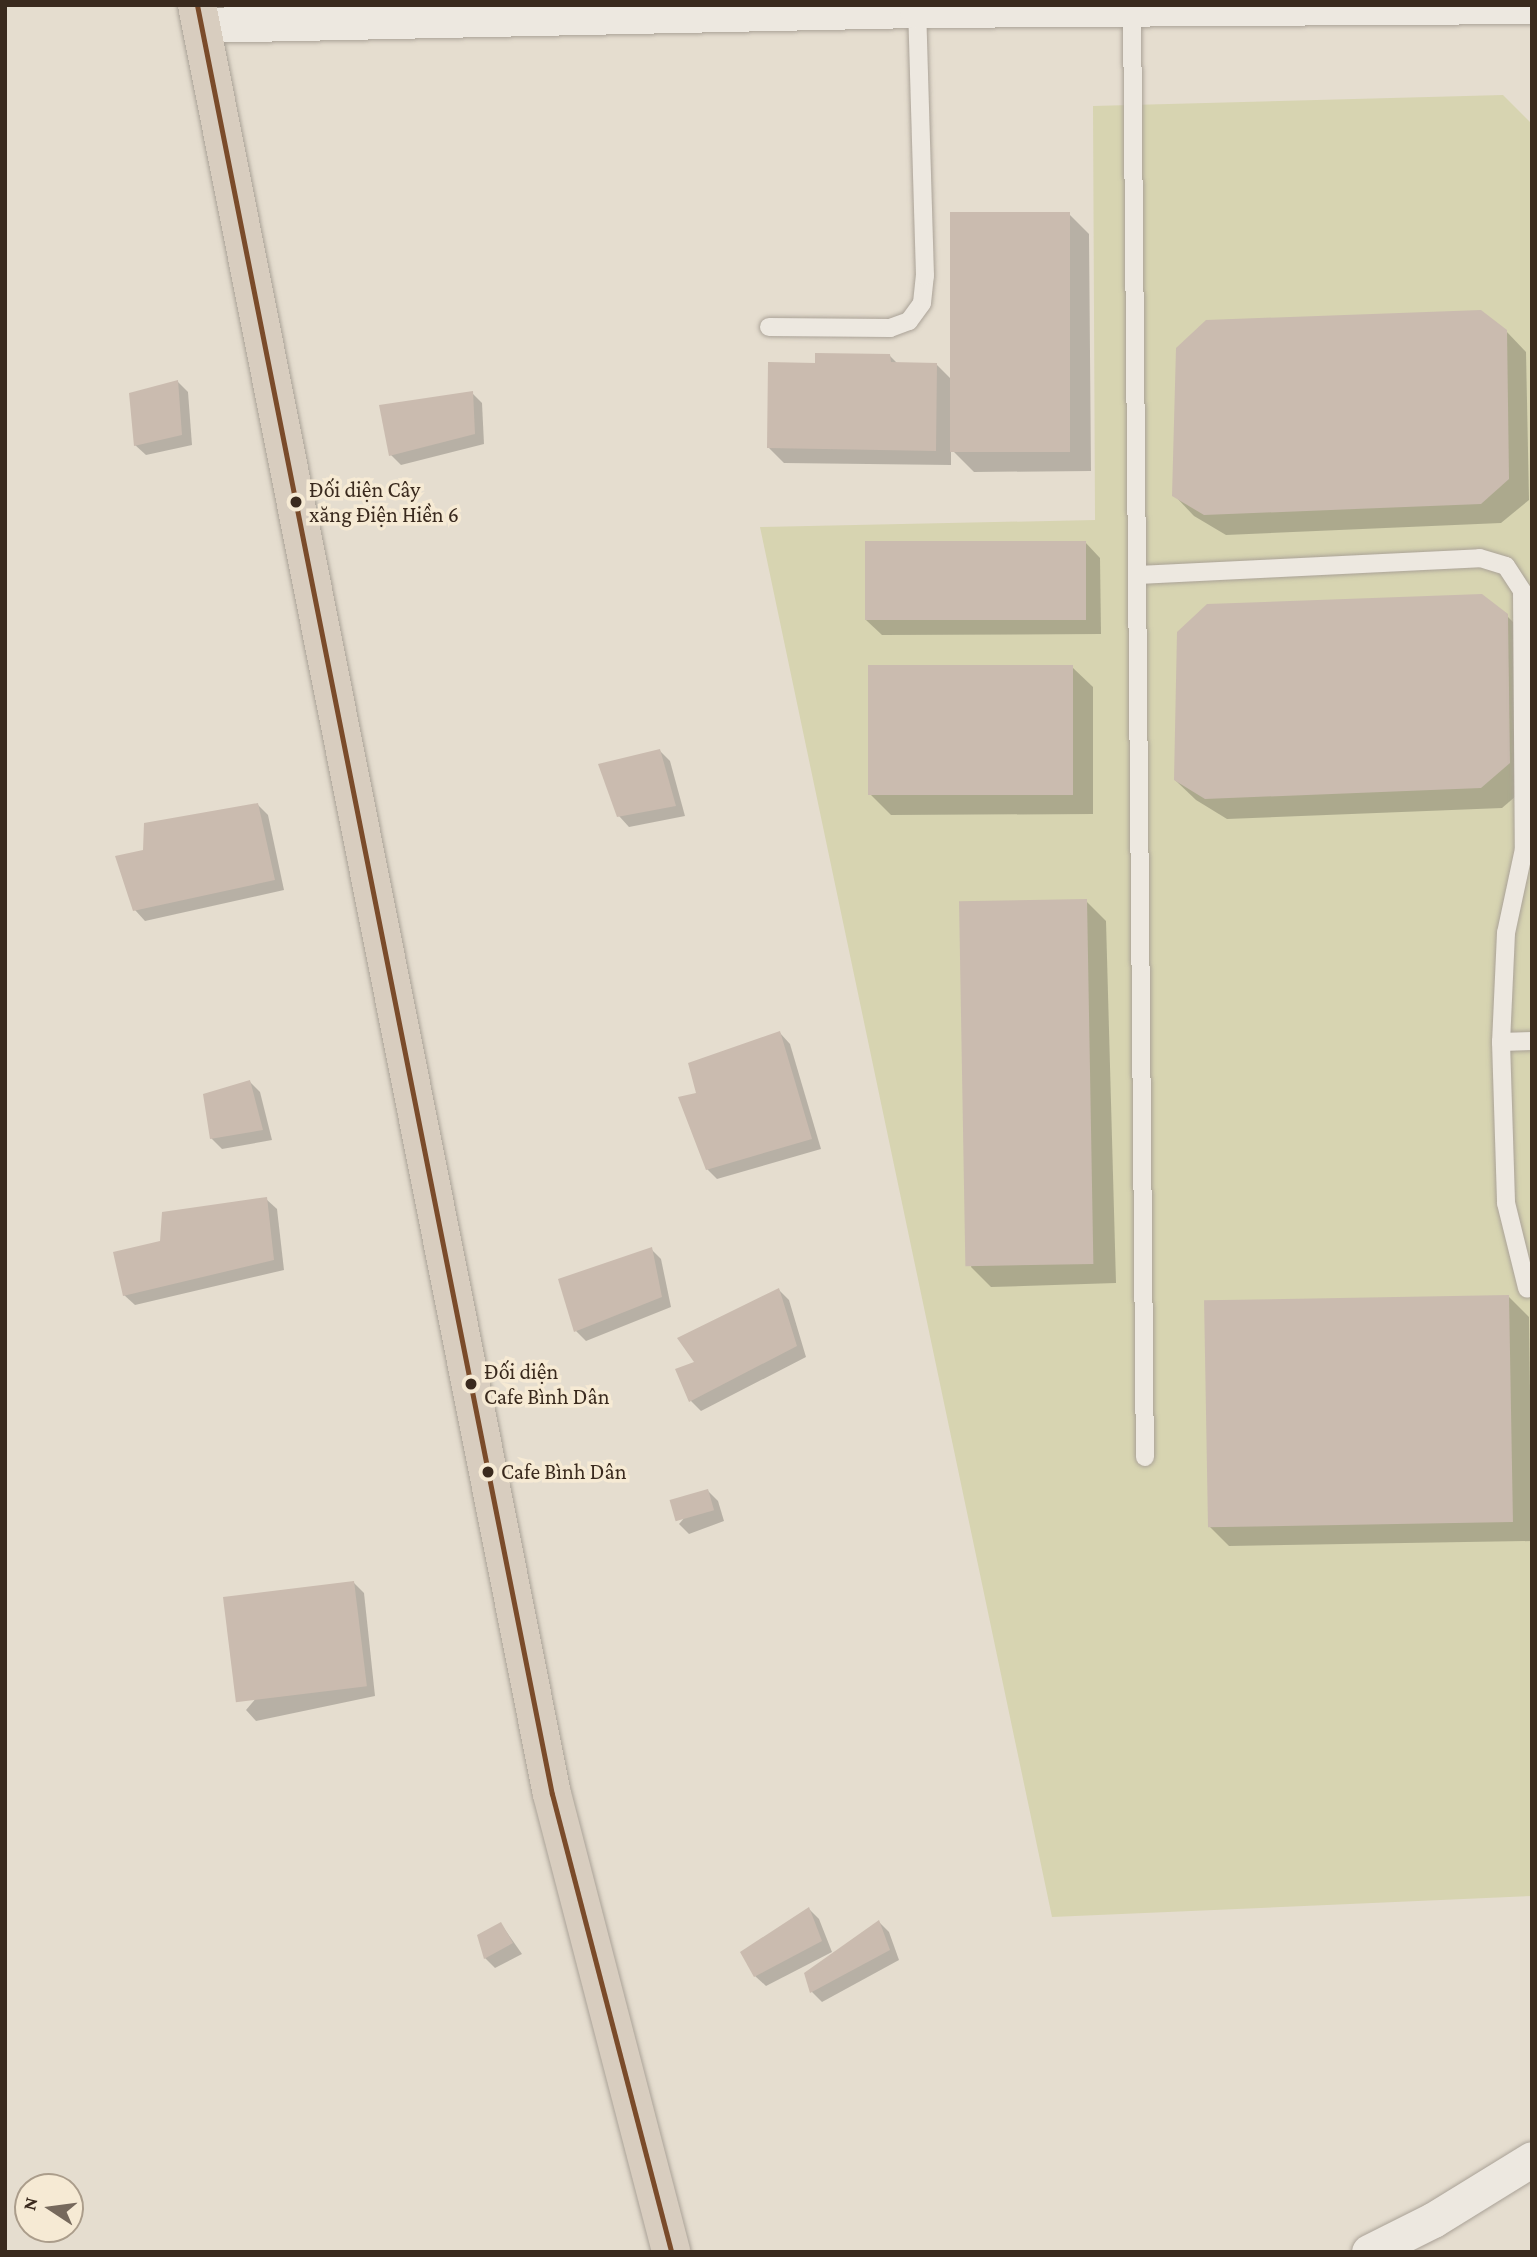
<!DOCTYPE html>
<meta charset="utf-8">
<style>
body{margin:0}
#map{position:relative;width:1537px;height:2257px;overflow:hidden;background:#e5ddcf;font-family:"Crimson Pro",serif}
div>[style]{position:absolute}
.green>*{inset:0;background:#d7d4b1}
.shadow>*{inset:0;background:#0003}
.building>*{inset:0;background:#cabbaf;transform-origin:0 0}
.roads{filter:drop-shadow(0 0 2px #aaa297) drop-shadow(0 0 2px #aaa297)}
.lane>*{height:18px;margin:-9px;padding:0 9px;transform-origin:9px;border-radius:9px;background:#ede8e0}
.street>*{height:35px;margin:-17.5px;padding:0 17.5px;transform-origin:17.5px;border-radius:17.5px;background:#ede8e0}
.highway>*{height:38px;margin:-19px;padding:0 19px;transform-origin:19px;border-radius:19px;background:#d8cdbf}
.bus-1>*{height:5px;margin:-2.5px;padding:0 2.5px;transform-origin:2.5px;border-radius:2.5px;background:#7a4b2a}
.dots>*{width:19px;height:19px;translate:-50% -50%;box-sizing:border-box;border:4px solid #f6ead4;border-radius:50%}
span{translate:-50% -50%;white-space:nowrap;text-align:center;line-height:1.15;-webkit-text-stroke:7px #f6ead4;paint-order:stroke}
.bus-label{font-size:22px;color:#3a2a1e}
.left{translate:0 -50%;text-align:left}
.frame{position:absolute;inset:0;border:7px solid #3a2a1e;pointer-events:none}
.north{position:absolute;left:14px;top:2173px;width:70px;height:70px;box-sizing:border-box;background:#f6ead4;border:2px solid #ab9d8b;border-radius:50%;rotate:283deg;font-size:19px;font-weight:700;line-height:28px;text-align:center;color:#3a2a1e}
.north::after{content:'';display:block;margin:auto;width:24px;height:32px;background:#76695c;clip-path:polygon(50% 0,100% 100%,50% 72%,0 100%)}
</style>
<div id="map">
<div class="green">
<div style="clip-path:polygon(1503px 95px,1532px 124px,1532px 1896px,1052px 1917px,760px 527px,1095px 520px,1093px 106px)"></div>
</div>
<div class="shadow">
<div style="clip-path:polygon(1069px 214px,1089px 234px,1091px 471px,974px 472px,951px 449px,951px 465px,784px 463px,769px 448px,817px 364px,890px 356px,898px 364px,937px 365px,953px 381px)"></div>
<div style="clip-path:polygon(1506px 331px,1526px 352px,1529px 500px,1501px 523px,1226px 535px,1194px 516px,1174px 495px)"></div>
<div style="clip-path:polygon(178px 382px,188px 392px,192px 445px,146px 455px,135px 445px)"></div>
<div style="clip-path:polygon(472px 393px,482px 403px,484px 444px,401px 465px,391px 455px)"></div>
<div style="clip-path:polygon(1085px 542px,1100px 558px,1101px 634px,882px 635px,866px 620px)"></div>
<div style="clip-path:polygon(1506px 615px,1527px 636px,1530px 784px,1502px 808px,1227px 819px,1196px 800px,1175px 780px)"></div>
<div style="clip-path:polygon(1072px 667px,1093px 687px,1093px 814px,891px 815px,871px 795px)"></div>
<div style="clip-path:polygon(660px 751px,670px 761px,685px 816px,629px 827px,619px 816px)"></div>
<div style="clip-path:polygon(258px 805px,268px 815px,284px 890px,145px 921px,135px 910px,144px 851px)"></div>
<div style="clip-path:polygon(1086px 901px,1106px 921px,1116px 1283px,991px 1287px,971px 1267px)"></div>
<div style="clip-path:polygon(780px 1033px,790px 1044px,821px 1149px,717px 1179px,707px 1169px,698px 1094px)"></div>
<div style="clip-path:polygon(250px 1082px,260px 1092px,272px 1140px,222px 1149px,211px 1138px)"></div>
<div style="clip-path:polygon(266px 1199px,277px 1209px,284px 1270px,135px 1305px,124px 1295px,162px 1242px)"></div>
<div style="clip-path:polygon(651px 1249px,661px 1259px,671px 1307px,586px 1341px,576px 1331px)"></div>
<div style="clip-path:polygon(779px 1290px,789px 1300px,806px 1357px,701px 1411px,691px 1401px,677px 1370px,697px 1363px)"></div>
<div style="clip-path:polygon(1509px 1297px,1529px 1317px,1532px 1541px,1229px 1546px,1209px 1526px)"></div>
<div style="clip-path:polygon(708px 1491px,718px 1501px,724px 1521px,689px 1534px,679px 1524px)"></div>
<div style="clip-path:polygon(354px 1583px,364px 1593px,375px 1696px,256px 1721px,246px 1710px)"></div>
<div style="clip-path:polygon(809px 1909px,819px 1919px,832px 1952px,766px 1986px,755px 1976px)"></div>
<div style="clip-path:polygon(879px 1922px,889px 1932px,899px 1960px,822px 2002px,812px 1992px,806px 1974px)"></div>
<div style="clip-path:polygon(501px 1924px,522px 1954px,495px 1968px,485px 1958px)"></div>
</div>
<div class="building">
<div style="left:1070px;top:212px;width:240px;height:120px;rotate:90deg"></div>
<div style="clip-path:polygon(1481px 310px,1507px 330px,1509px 479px,1481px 504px,1204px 515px,1172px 496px,1176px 348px,1206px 320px)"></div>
<div style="clip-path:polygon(815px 353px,890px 354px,891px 362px,937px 363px,936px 451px,767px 448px,768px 362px,815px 363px)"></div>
<div style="clip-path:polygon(178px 380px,182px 435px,134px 446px,129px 393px)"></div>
<div style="clip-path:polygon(473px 391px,475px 434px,389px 456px,379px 405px)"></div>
<div style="left:1086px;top:541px;width:79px;height:221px;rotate:90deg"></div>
<div style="clip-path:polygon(1482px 594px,1508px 614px,1510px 763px,1481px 788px,1205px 799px,1174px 780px,1177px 632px,1207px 604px)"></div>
<div style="left:1073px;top:665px;width:130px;height:205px;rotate:90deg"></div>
<div style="clip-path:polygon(660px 749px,676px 806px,617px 817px,598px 764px)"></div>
<div style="clip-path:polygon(258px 803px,275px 880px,133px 911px,115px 856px,143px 850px,144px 823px)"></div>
<div style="left:1087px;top:899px;width:365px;height:128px;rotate:89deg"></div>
<div style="clip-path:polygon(780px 1031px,812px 1139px,706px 1170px,678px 1097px,696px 1093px,688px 1063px)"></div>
<div style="clip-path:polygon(250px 1080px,263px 1130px,210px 1139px,203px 1094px)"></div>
<div style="clip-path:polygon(267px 1197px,274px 1260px,123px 1296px,113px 1252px,160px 1241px,162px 1212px)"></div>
<div style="clip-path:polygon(652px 1247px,662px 1297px,574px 1332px,558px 1279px)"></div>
<div style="clip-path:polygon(779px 1288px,797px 1346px,689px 1402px,675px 1369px,694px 1362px,677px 1338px)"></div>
<div style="left:1509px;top:1295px;width:227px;height:305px;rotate:89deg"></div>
<div style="left:708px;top:1489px;width:22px;height:40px;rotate:74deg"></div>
<div style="left:354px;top:1581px;width:106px;height:132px;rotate:83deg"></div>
<div style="clip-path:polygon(809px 1907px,822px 1941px,754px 1977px,740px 1952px)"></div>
<div style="clip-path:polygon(879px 1920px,890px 1950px,810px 1993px,804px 1973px)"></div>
<div style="clip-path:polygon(501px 1922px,513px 1943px,484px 1959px,477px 1935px)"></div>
</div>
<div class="roads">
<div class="lane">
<div style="left:1132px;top:9px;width:1448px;rotate:89.49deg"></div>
<div style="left:769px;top:327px;width:121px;rotate:0.5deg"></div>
<div style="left:890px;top:328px;width:20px;rotate:-20deg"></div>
<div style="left:909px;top:321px;width:22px;rotate:-54deg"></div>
<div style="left:922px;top:303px;width:27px;rotate:-84deg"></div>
<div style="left:925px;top:276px;width:266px;rotate:-91.7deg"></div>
<div style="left:1138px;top:575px;width:342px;rotate:-2.8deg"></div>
<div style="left:1480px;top:558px;width:27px;rotate:17deg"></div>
<div style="left:1506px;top:566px;width:30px;rotate:57deg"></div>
<div style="left:1522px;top:591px;width:258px;rotate:89.6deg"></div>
<div style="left:1524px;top:849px;width:86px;rotate:102.1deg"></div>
<div style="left:1506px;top:933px;width:109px;rotate:92.6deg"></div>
<div style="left:1501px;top:1042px;width:161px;rotate:88.2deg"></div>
<div style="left:1506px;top:1203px;width:88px;rotate:76.1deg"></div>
<div style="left:1501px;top:1042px;width:31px;rotate:-2deg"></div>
</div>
<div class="street">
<div style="left:200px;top:25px;width:717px;rotate:-1.2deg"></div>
<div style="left:917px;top:10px;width:615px;rotate:-0.37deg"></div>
<div style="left:1369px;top:2252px;width:72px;rotate:-26.6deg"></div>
<div style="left:1433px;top:2220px;width:116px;rotate:-31.6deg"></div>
</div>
<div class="highway">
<div style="left:197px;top:5px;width:1824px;rotate:78.78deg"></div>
<div style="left:552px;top:1794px;width:473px;rotate:75.4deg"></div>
</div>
</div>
<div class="bus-1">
<div style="left:197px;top:5px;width:1824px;rotate:78.78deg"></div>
<div style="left:552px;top:1794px;width:473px;rotate:75.4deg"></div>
</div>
<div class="dots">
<div style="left:296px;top:502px;background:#3a2a1e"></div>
<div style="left:471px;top:1384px;background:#3a2a1e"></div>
<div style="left:488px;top:1472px;background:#3a2a1e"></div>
</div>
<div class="bus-label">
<span class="left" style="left:309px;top:502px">Đối diện Cây<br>xăng Điện Hiền 6</span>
<span class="left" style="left:484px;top:1384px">Đối diện<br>Cafe Bình Dân</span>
<span class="left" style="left:501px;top:1472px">Cafe Bình Dân</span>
</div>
<div class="frame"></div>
<div class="north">N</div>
</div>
